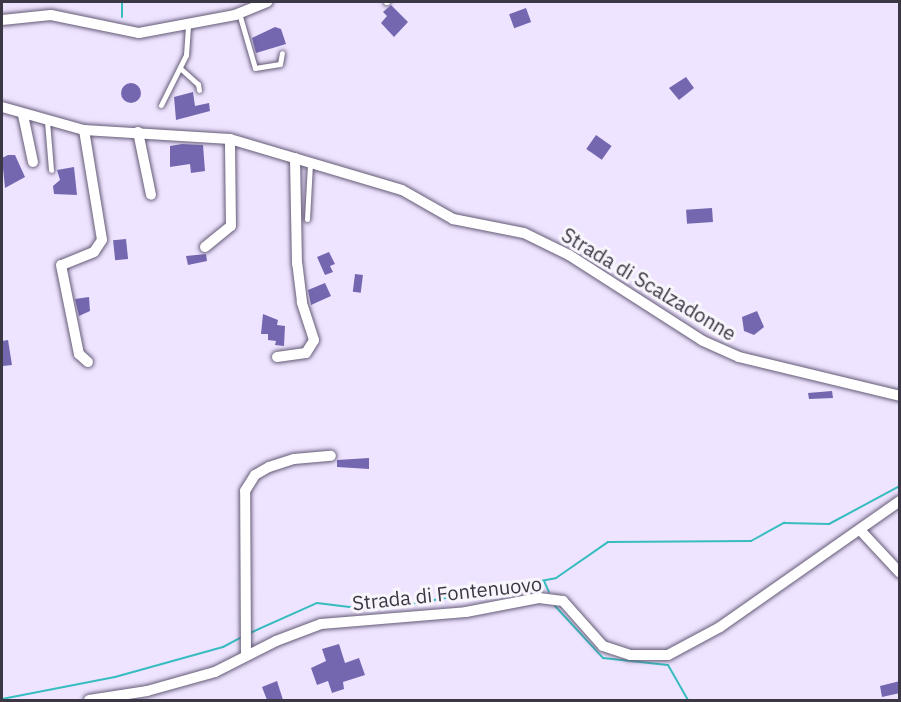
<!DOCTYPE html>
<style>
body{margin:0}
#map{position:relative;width:901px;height:702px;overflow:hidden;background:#eee4ff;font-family:"IBM Plex Sans",sans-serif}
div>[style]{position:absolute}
.stream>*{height:2px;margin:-1px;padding:0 1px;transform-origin:1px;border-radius:1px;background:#37bcc0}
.building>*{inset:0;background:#7467b0;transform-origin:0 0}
.round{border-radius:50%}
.roads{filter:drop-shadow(0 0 2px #645a76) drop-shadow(0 0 2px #645a76)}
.lane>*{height:5px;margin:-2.5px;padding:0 2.5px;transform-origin:2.5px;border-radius:2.5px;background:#fff}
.street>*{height:10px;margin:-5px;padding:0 5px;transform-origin:5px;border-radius:5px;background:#fff}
span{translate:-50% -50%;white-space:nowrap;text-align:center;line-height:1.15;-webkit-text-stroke:6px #f8f5fc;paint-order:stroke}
.street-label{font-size:20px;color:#3c3744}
.frame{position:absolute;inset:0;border:3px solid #3c3744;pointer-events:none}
</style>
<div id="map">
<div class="stream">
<div style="left:122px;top:17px;width:15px;rotate:-90deg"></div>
<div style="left:544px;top:581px;width:12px;rotate:66deg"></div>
<div style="left:555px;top:606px;width:71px;rotate:47.3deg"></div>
<div style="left:603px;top:658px;width:65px;rotate:6.1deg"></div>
<div style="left:668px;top:665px;width:40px;rotate:60.3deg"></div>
<div style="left:250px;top:633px;width:73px;rotate:-24.1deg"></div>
<div style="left:317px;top:603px;width:39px;rotate:7deg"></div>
<div style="left:356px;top:608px;width:56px;rotate:-4.1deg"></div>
<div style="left:412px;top:604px;width:146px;rotate:-10.2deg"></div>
<div style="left:556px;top:578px;width:63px;rotate:-34.7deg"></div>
<div style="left:608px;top:542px;width:143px;rotate:-0.4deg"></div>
<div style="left:751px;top:541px;width:38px;rotate:-29deg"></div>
<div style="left:784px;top:523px;width:45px;rotate:1.3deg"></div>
<div style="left:829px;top:524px;width:81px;rotate:-28.2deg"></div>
<div style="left:2px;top:699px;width:115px;rotate:-11deg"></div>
<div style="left:115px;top:677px;width:112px;rotate:-15.5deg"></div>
<div style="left:223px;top:647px;width:21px;rotate:-28deg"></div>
</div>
<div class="building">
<div style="clip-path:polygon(391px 5px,408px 22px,394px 37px,381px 23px,387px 16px,383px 12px)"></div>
<div style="left:526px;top:8px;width:15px;height:18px;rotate:70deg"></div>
<div style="clip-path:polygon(275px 27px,281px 29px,286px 44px,256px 53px,252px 38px)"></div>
<div style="clip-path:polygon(686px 77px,694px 88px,679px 100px,669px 88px)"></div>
<div class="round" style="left:121px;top:83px;width:20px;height:20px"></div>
<div style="clip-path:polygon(193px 92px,195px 106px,209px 103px,210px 111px,176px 120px,174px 97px)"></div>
<div style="left:596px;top:135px;width:19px;height:17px;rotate:35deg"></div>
<div style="clip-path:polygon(182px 144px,203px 145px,205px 171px,191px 173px,190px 164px,170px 167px,170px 146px)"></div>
<div style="clip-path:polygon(8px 155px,15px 155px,25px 177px,5px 188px,2px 158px)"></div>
<div style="clip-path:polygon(74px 167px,77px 195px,54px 194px,53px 186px,60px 180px,57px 170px)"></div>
<div style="left:712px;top:208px;width:14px;height:26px;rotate:86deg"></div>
<div style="left:126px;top:239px;width:20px;height:13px;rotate:84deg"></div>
<div style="clip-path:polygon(329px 252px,335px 264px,330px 266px,333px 272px,325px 275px,317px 257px)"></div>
<div style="clip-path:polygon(206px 254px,207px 261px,188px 265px,186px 256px)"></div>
<div style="left:355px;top:274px;width:8px;height:18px;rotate:7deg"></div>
<div style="clip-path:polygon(325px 283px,331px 296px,311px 305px,308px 290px)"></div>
<div style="clip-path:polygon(89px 297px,90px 311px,79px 316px,75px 299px)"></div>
<div style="clip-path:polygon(757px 311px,764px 327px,754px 335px,744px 331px,742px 317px)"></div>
<div style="clip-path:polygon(263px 314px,278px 320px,277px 325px,285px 326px,284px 346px,275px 345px,276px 341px,268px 340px,268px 334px,261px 334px)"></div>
<div style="clip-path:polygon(8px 340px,12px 365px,3px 366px,2px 341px)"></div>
<div style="clip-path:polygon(832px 391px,833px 398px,809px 399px,808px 393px)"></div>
<div style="clip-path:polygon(369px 458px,369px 469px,337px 467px,337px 460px)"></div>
<div style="clip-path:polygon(339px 644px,345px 663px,359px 658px,365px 675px,343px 682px,344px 689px,332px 693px,328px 681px,317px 685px,311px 668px,326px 661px,322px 649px)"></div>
<div style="clip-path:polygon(277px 681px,283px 700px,267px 700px,262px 687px)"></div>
<div style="clip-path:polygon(900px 681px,900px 693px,882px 697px,880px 686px)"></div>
</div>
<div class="roads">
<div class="lane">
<div style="left:386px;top:2px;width:1px"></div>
<div style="left:239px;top:13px;width:57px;rotate:73.8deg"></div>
<div style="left:255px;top:68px;width:25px;rotate:-9deg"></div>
<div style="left:280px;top:64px;width:11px;rotate:-80deg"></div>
<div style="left:180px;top:68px;width:24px;rotate:42deg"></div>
<div style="left:198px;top:84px;width:6px;rotate:81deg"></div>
<div style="left:161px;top:105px;width:56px;rotate:-63.4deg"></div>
<div style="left:186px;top:55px;width:29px;rotate:-86deg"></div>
<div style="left:47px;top:121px;width:49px;rotate:85.3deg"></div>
<div style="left:307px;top:219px;width:55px;rotate:-86.9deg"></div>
</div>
<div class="street">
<div style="left:2px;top:20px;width:49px;rotate:-5.8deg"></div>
<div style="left:51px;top:15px;width:90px;rotate:11.6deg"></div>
<div style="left:139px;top:33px;width:98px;rotate:-10.6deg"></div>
<div style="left:235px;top:15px;width:35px;rotate:-22deg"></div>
<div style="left:2px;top:107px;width:85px;rotate:15.7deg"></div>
<div style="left:84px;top:130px;width:146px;rotate:3.5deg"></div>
<div style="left:230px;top:139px;width:179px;rotate:16.5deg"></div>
<div style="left:402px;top:190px;width:59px;rotate:29.6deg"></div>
<div style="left:453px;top:219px;width:72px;rotate:11.2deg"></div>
<div style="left:524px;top:233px;width:50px;rotate:26.1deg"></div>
<div style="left:569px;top:255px;width:159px;rotate:32.7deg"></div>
<div style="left:703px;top:341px;width:39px;rotate:24deg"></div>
<div style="left:739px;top:357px;width:166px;rotate:13.6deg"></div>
<div style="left:23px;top:115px;width:48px;rotate:78deg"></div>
<div style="left:84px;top:130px;width:111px;rotate:80.7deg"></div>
<div style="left:102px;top:240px;width:14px;rotate:124deg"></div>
<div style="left:94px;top:252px;width:35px;rotate:158deg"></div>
<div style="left:61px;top:265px;width:91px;rotate:78.6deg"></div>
<div style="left:79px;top:354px;width:12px;rotate:42deg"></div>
<div style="left:138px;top:132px;width:64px;rotate:78.3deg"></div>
<div style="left:205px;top:247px;width:33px;rotate:-39deg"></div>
<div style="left:231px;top:226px;width:87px;rotate:-90.7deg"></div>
<div style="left:277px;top:357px;width:29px;rotate:-8deg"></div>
<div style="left:306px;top:353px;width:15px;rotate:-58deg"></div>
<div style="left:314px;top:340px;width:40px;rotate:-108deg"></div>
<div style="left:302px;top:302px;width:38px;rotate:-97deg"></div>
<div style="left:297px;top:264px;width:106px;rotate:-91.1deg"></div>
<div style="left:861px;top:531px;width:57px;rotate:47.1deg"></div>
<div style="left:246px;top:656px;width:165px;rotate:-90.3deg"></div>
<div style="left:245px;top:491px;width:19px;rotate:-58deg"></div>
<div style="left:255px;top:475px;width:16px;rotate:-30deg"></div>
<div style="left:269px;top:467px;width:26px;rotate:-18deg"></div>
<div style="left:294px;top:459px;width:37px;rotate:-5deg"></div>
<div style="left:89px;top:700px;width:59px;rotate:-8.8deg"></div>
<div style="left:147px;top:691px;width:71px;rotate:-15.6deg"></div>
<div style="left:215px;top:672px;width:68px;rotate:-26.9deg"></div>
<div style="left:276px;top:641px;width:48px;rotate:-20.7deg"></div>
<div style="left:321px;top:624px;width:145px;rotate:-4.7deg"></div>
<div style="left:466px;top:612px;width:74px;rotate:-10.9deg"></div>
<div style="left:539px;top:598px;width:24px;rotate:7deg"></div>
<div style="left:563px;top:601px;width:60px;rotate:48.4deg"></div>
<div style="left:603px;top:646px;width:28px;rotate:18deg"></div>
<div style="left:630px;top:655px;width:38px"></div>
<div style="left:668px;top:655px;width:59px;rotate:-28.3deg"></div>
<div style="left:720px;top:627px;width:220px;rotate:-35deg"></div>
</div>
</div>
<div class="street-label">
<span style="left:649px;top:284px;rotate:31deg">Strada di Scalzadonne</span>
<span style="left:447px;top:593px;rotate:-6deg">Strada di Fontenuovo</span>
</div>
<div class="frame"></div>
</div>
